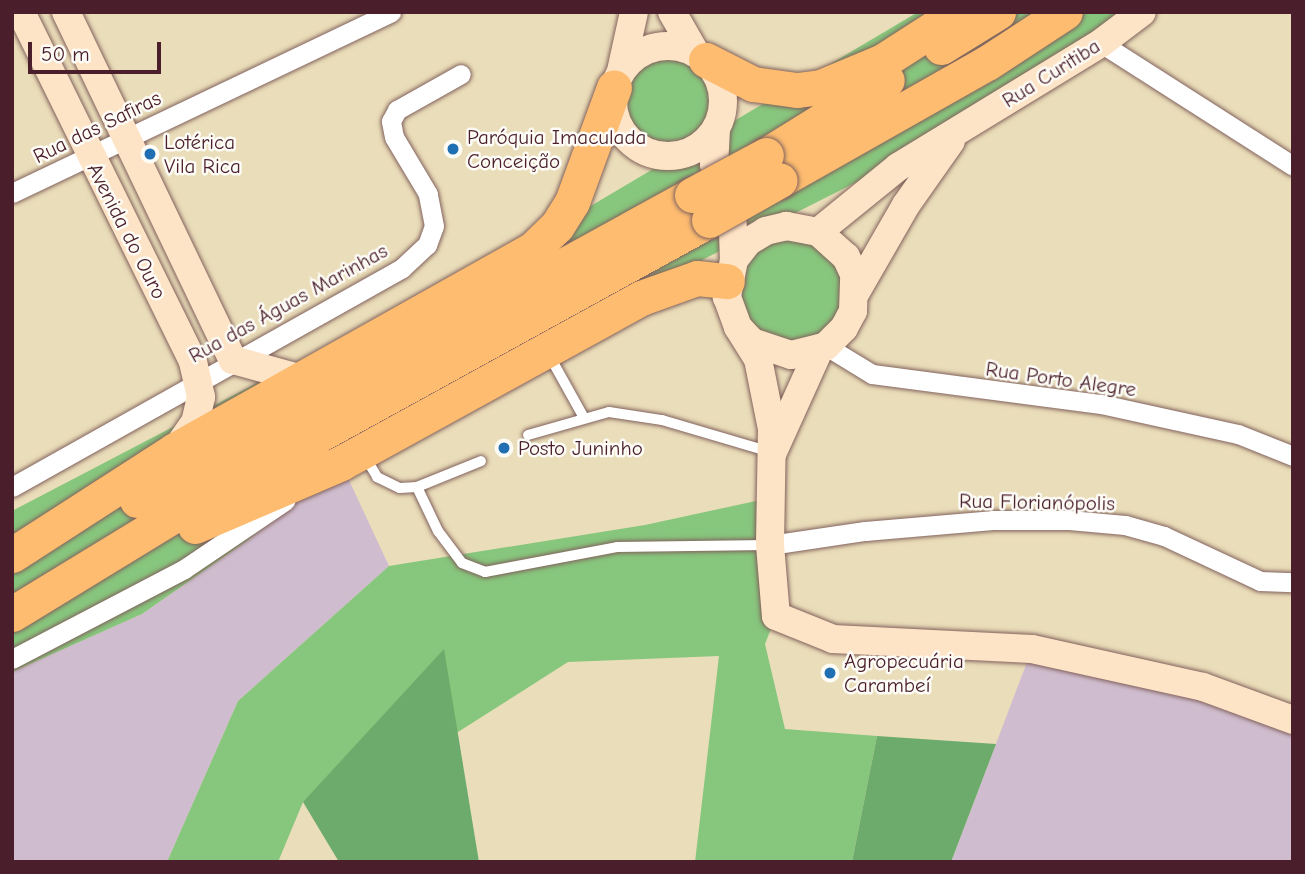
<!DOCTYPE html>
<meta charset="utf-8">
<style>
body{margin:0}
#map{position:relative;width:1305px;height:874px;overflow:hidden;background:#eaddb9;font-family:"Comic Neue",sans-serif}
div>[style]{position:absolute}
.industrial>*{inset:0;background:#cfbdcf}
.green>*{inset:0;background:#87c67d}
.round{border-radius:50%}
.forest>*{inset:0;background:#6dab6c}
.roads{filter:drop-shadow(0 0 2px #82625d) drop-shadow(0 0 2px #82625d)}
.lane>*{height:10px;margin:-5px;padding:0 5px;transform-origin:5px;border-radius:5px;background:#fff}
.street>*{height:19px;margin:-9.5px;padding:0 9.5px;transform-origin:9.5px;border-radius:9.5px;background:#fff}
.secondary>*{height:28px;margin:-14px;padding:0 14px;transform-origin:14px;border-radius:14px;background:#fee4c6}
.secondary>.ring{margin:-14px;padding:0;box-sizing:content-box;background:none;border:28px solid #fee4c6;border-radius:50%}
.highway>*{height:35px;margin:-17.5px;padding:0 17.5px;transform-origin:17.5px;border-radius:17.5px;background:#fdbc70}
.bridges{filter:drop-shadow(0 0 2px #82625d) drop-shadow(0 0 2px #82625d)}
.highway-bridge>*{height:35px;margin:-17.5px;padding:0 17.5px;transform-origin:17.5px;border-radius:17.5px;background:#fdbc70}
.dots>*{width:19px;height:19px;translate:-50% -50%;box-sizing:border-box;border:4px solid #fdfcf7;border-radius:50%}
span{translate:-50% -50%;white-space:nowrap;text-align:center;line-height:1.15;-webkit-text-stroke:5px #fdfcf7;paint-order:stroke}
.street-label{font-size:21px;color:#4a1f2b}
.poi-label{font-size:21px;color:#4a1f2b}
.left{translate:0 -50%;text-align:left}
.frame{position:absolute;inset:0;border:14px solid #4a1f2b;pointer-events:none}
.scale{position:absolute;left:28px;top:42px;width:133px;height:32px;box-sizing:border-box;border:4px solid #4a1f2b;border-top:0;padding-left:9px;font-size:21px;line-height:24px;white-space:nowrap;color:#4a1f2b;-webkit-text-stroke:5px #fdfcf7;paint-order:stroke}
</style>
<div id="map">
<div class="industrial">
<div style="clip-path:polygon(341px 463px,389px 566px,238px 701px,167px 862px,12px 862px,12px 672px,142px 614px,248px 540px)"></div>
<div style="clip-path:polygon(1032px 649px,1293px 720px,1293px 862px,951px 862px)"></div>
</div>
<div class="green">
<div style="clip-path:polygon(918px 12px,1142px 12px,958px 131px,702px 260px,720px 300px,677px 292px,341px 463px,248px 540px,142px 614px,12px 672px,12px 511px,557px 226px)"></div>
<div class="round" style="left:618px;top:50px;width:102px;height:102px"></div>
<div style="clip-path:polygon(817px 235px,854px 292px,816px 348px,738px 327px,736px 261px,753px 241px)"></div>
<div style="clip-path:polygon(765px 499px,776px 616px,765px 644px,785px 729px,877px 736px,852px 862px,695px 862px,719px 656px,568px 662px,458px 732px,303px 802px,278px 862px,167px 862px,238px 701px,389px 566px,645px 525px)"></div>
</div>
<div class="forest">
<div style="clip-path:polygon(444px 649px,479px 862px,339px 862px,303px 802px)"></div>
<div style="clip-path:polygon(877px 736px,996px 744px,951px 862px,852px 862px)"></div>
</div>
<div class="roads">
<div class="lane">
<div style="left:549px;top:355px;width:70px;rotate:60.9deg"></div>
<div style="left:528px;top:435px;width:84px;rotate:-15.9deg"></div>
<div style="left:609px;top:412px;width:54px;rotate:8.6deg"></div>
<div style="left:662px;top:420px;width:114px;rotate:16.4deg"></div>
<div style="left:364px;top:455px;width:26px;rotate:59deg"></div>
<div style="left:377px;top:477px;width:25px;rotate:26deg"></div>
<div style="left:400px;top:488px;width:17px;rotate:-3deg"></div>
<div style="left:417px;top:487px;width:69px;rotate:-22.1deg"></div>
<div style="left:417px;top:487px;width:49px;rotate:64.5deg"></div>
<div style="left:438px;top:531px;width:40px;rotate:53deg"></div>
<div style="left:462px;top:563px;width:25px;rotate:21deg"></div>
<div style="left:485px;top:572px;width:134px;rotate:-10.7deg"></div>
<div style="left:617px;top:547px;width:150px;rotate:-0.8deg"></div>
</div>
<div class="street">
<div style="left:1101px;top:43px;width:228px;rotate:32.6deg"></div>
<div style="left:12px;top:193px;width:420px;rotate:-25.5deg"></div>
<div style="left:826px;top:346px;width:54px;rotate:31.3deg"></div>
<div style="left:872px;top:374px;width:231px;rotate:7.5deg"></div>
<div style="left:1101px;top:404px;width:140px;rotate:12.4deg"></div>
<div style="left:1238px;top:434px;width:59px;rotate:21.8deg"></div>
<div style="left:12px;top:487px;width:447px;rotate:-29.3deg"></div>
<div style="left:402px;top:268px;width:34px;rotate:-43deg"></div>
<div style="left:427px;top:245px;width:20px;rotate:-70deg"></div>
<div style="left:434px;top:226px;width:33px;rotate:-101deg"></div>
<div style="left:428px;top:194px;width:66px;rotate:-120.8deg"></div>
<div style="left:394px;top:137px;width:16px;rotate:-101deg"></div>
<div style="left:391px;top:121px;width:13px;rotate:-61deg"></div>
<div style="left:397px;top:110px;width:73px;rotate:-29.4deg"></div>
<div style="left:770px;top:545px;width:96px;rotate:-8.4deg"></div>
<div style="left:865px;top:531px;width:128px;rotate:-4.9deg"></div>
<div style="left:993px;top:520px;width:76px"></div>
<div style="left:1069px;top:520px;width:56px;rotate:5.1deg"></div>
<div style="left:1125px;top:525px;width:41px;rotate:15.8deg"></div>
<div style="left:1164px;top:536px;width:106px;rotate:25.1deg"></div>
<div style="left:1260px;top:581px;width:33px;rotate:2deg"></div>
<div style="left:12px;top:659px;width:194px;rotate:-27.6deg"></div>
<div style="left:184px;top:569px;width:122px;rotate:-34deg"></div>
</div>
<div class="secondary">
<div style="left:21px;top:12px;width:390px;rotate:63.8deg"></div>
<div style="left:193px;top:362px;width:36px;rotate:77deg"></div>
<div style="left:201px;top:397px;width:26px;rotate:103deg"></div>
<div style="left:195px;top:422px;width:32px;rotate:125deg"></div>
<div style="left:66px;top:12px;width:386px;rotate:64.4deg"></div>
<div style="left:233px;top:360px;width:72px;rotate:15.4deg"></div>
<div style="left:672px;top:12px;width:46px;rotate:60.1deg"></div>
<div class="ring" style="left:613px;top:46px;width:82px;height:82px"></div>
<div style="left:621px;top:71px;width:60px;rotate:-77.6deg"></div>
<div style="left:716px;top:129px;width:36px;rotate:93deg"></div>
<div style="left:714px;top:165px;width:43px;rotate:65.2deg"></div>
<div style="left:732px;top:204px;width:56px;rotate:88deg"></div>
<div style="left:734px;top:260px;width:38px;rotate:101deg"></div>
<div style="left:727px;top:297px;width:32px;rotate:70deg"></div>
<div style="left:738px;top:327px;width:21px;rotate:47deg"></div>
<div style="left:752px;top:342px;width:41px;rotate:18.4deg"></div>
<div style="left:791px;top:355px;width:36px;rotate:-14deg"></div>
<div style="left:826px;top:346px;width:25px;rotate:-45deg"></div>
<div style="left:844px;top:328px;width:19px;rotate:-62deg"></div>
<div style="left:853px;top:311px;width:37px;rotate:-88deg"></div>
<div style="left:854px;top:274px;width:19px;rotate:-115deg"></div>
<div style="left:846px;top:257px;width:38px;rotate:-138deg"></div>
<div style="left:818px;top:232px;width:32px;rotate:-169deg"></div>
<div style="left:787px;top:226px;width:22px;rotate:167deg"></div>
<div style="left:766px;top:231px;width:21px;rotate:149deg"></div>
<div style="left:748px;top:242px;width:23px;rotate:128deg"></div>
<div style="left:818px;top:232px;width:103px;rotate:-39.1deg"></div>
<div style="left:898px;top:167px;width:238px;rotate:-31.4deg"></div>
<div style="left:1101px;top:43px;width:51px;rotate:-37.1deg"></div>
<div style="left:856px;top:292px;width:100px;rotate:-60.1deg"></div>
<div style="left:906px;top:205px;width:78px;rotate:-54.9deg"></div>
<div style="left:738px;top:327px;width:38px;rotate:58deg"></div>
<div style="left:758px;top:359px;width:71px;rotate:78.7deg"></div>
<div style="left:772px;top:429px;width:116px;rotate:91deg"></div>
<div style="left:770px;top:545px;width:71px;rotate:85.2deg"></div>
<div style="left:776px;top:616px;width:61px;rotate:22deg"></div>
<div style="left:833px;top:639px;width:199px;rotate:2.9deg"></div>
<div style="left:1032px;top:649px;width:175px;rotate:12.5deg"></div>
<div style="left:1203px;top:687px;width:96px;rotate:20.1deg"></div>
<div style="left:773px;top:452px;width:114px;rotate:-65.7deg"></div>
</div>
<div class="highway">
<div style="left:941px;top:47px;width:67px;rotate:-31.6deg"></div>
<div style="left:706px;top:60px;width:53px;rotate:27.1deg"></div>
<div style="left:753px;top:84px;width:44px;rotate:7.8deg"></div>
<div style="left:797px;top:90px;width:24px;rotate:-7deg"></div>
<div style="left:821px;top:87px;width:67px;rotate:-22.8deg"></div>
<div style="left:883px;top:61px;width:90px;rotate:-32.8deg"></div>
<div style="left:766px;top:155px;width:142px;rotate:-31.8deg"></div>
<div style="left:780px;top:180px;width:238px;rotate:-29.5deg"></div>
<div style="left:987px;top:63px;width:93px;rotate:-33.2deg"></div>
<div style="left:137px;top:500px;width:633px;rotate:-28.79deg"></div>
<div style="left:195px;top:526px;width:159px;rotate:-23.3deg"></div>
<div style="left:341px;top:463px;width:342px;rotate:-28.8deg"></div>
<div style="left:641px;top:298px;width:59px;rotate:-19.7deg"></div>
<div style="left:697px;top:278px;width:30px;rotate:6deg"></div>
<div style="left:12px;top:555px;width:194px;rotate:-32.8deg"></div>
<div style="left:175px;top:450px;width:411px;rotate:-29.3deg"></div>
<div style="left:533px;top:249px;width:33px;rotate:-44deg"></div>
<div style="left:557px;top:226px;width:28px;rotate:-58deg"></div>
<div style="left:572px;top:202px;width:122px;rotate:-69.9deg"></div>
<div style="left:12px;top:614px;width:207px;rotate:-31.4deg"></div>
<div style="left:189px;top:506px;width:593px;rotate:-28.81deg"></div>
</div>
</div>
<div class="bridges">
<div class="highway-bridge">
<div style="left:692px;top:195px;width:84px;rotate:-28.4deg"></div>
<div style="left:709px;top:220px;width:81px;rotate:-29.4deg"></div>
</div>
</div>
<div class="dots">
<div style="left:453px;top:149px;background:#1f6fb2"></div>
<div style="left:150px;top:154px;background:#1f6fb2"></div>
<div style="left:504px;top:448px;background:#1f6fb2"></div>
<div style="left:830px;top:673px;background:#1f6fb2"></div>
</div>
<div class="street-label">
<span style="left:1051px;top:73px;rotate:-32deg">Rua Curitiba</span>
<span style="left:97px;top:127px;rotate:-26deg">Rua das Safiras</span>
<span style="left:127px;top:231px;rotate:63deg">Avenida do Ouro</span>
<span style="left:288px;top:303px;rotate:-29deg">Rua das Águas Marinhas</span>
<span style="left:1061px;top:379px;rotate:8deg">Rua Porto Alegre</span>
<span style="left:1037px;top:502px;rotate:1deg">Rua Florianópolis</span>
</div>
<div class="poi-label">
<span class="left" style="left:467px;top:149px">Paróquia Imaculada<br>Conceição</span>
<span class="left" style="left:164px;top:154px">Lotérica<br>Vila Rica</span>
<span class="left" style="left:518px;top:448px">Posto Juninho</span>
<span class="left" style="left:844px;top:673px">Agropecuária<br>Carambeí</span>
</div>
<div class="frame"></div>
<div class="scale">50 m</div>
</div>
